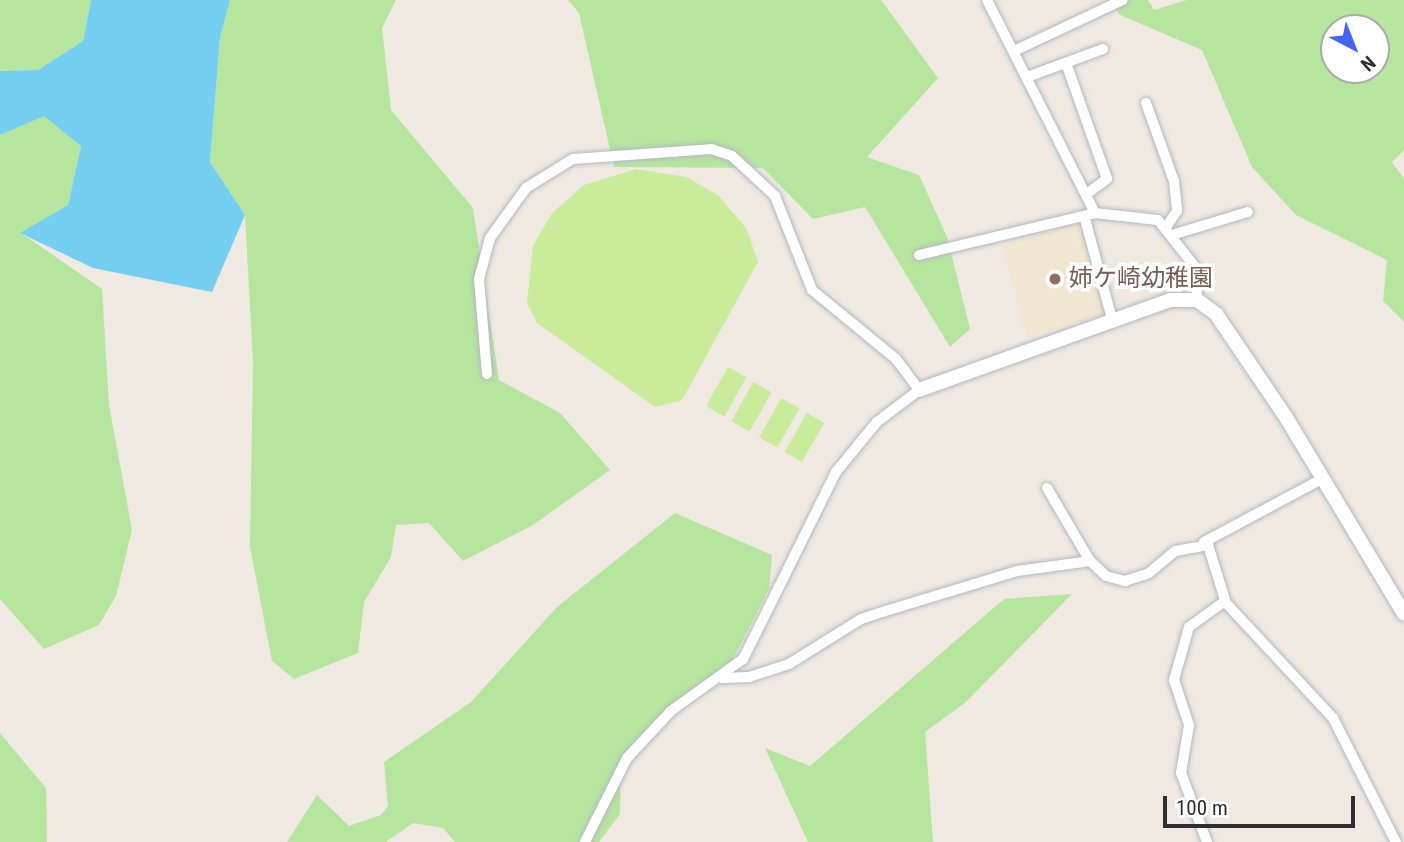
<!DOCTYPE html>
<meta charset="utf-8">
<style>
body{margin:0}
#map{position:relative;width:1404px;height:842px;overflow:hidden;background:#efe9e1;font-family:"Roboto Condensed","Noto Sans JP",sans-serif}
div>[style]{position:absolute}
.education>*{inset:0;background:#f0e6d1;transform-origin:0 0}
.green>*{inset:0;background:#b6e59e}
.pitch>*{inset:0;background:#c9ec9a;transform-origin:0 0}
.water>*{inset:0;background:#75cff0}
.roads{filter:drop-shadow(0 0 2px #b4b7c1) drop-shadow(0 0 2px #b4b7c1)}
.minor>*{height:10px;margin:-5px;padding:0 5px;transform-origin:5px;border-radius:5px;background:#fff}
.tertiary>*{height:14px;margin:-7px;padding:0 7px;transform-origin:7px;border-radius:7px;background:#fff}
.dots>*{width:19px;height:19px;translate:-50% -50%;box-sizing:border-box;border:4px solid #fff;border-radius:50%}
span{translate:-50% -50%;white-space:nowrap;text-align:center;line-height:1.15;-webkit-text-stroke:7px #fff;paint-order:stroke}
.education-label{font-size:24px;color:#785e54}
.left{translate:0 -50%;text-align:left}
.north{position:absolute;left:1320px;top:14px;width:70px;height:70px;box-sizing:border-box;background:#fff;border:2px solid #ababab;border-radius:50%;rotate:138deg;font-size:19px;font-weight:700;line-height:28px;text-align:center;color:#2e2e2e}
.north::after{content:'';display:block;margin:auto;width:24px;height:32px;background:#4264fb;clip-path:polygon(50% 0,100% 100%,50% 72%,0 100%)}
.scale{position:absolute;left:1163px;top:796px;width:192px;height:32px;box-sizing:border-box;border:4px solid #2e2e2e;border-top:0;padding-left:9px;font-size:21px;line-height:24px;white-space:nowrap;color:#2e2e2e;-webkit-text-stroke:5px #fff;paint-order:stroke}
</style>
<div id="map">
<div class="education">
<div style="left:1083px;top:222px;width:95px;height:85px;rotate:74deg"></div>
</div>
<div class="green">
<div style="clip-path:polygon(0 0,91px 0,83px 41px,38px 70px,0 71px)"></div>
<div style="clip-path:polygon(230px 0,396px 0,382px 28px,391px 110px,473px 208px,499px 380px,560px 413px,610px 470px,533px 525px,463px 561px,429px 523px,396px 525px,391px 557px,364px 602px,358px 653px,294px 679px,272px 661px,250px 547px,253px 362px,245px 215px,210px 162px,220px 38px)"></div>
<div style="clip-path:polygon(568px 0,881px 0,938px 78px,867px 157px,919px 175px,947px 237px,970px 329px,950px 347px,865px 207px,813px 219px,763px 168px,614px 167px,579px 13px)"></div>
<div style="clip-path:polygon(evenodd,1109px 0,1148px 0,1154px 10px,1187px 0,1404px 0,1404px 150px,1392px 162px,1404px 179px,1404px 322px,1383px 301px,1387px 260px,1296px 215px,1252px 167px,1202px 50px,1120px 15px,1109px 0,1334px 28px,1376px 28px,1376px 70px,1334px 70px,1334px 28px)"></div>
<div style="clip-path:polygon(44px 115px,81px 146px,68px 205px,21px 233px,102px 289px,109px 405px,132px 530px,116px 596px,99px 625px,44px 649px,0 599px,0 135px)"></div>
<div style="clip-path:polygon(675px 513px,772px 555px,769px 589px,733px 659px,621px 757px,620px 814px,599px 842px,455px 842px,443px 828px,413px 823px,386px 842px,287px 842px,317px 795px,349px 826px,381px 815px,388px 806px,384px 762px,471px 702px,557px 607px)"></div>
<div style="clip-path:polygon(1072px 594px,966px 702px,925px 732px,933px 842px,808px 842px,765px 748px,810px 766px,1004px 599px)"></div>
<div style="clip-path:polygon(0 733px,46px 788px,47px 842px,0 842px)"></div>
</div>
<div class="pitch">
<div style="clip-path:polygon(636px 169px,686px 177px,718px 195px,746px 228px,758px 262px,682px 400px,655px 407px,537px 323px,527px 303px,533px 246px,552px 213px,584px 185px)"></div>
<div style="left:728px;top:367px;width:21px;height:45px;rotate:29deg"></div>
<div style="left:753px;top:382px;width:21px;height:45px;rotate:29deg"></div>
<div style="left:781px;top:398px;width:21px;height:45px;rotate:29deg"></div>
<div style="left:807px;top:413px;width:20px;height:45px;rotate:30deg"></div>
</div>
<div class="water">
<div style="clip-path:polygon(91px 0,230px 0,220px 38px,210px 162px,245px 215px,212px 292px,93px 268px,20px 233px,68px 205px,81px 146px,44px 116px,0 135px,0 71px,38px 70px,83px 41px)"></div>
</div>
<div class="roads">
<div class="minor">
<div style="left:987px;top:0;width:239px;rotate:63.1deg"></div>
<div style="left:1014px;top:51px;width:120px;rotate:-25.1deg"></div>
<div style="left:1066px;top:63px;width:123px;rotate:70.5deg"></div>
<div style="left:1107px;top:179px;width:26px;rotate:144deg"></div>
<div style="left:1027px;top:77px;width:81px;rotate:-20.2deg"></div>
<div style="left:1146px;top:103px;width:83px;rotate:70.3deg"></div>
<div style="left:1174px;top:181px;width:30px;rotate:84deg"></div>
<div style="left:1177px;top:211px;width:18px;rotate:124deg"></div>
<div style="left:1085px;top:219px;width:104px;rotate:74.9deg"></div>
<div style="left:1175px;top:234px;width:76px;rotate:-16.8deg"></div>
<div style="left:919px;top:255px;width:181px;rotate:-13.4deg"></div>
<div style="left:1095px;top:213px;width:63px;rotate:6.3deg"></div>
<div style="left:1158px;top:220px;width:61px;rotate:51.6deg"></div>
<div style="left:1196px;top:268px;width:32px;rotate:88deg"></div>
<div style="left:487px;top:374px;width:95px;rotate:-94.8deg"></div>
<div style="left:479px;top:279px;width:42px;rotate:-75deg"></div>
<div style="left:490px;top:238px;width:62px;rotate:-54.2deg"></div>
<div style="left:526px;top:188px;width:55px;rotate:-31.7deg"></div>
<div style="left:573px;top:159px;width:138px;rotate:-4.1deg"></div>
<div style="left:711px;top:149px;width:22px;rotate:18deg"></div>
<div style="left:732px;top:156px;width:59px;rotate:42.9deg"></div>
<div style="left:775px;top:196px;width:101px;rotate:68.5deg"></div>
<div style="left:812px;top:290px;width:109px;rotate:39.4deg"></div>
<div style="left:896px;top:359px;width:39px;rotate:53deg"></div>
<div style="left:919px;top:390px;width:53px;rotate:142.7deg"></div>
<div style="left:877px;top:422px;width:65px;rotate:129.4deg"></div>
<div style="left:836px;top:472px;width:209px;rotate:116.4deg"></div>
<div style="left:743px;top:659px;width:89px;rotate:144.2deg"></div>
<div style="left:671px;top:711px;width:64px;rotate:133.1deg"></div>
<div style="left:627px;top:758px;width:94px;rotate:116.6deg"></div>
<div style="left:1047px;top:488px;width:85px;rotate:59.5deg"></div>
<div style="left:1090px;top:561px;width:22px;rotate:43deg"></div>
<div style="left:1106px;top:576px;width:20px;rotate:15deg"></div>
<div style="left:1125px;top:581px;width:25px;rotate:-18deg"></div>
<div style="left:1149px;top:573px;width:34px;rotate:-40deg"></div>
<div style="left:1175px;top:551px;width:34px;rotate:-10deg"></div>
<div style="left:1208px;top:545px;width:61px;rotate:72.8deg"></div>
<div style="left:1226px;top:603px;width:157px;rotate:47.1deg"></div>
<div style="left:1333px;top:718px;width:139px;rotate:63.1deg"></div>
<div style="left:1204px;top:542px;width:136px;rotate:-28.1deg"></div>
<div style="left:722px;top:678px;width:27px;rotate:-2deg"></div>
<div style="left:749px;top:677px;width:42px;rotate:-18deg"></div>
<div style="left:789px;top:664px;width:85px;rotate:-32deg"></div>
<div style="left:861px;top:619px;width:33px;rotate:-18deg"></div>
<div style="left:892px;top:609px;width:131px;rotate:-16.9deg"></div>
<div style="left:1017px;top:571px;width:74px;rotate:-7.8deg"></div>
<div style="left:1207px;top:842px;width:74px;rotate:-110.6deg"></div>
<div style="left:1181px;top:773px;width:49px;rotate:-80.5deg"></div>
<div style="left:1189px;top:725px;width:47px;rotate:-108.4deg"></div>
<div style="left:1174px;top:680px;width:55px;rotate:-74.2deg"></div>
<div style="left:1189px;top:627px;width:44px;rotate:-35.8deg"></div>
</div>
<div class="tertiary">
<div style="left:919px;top:390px;width:267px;rotate:-19.7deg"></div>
<div style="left:1170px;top:300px;width:27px"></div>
<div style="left:1197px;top:300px;width:24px;rotate:36deg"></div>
<div style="left:1216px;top:314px;width:127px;rotate:55.9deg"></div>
<div style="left:1287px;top:419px;width:227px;rotate:59deg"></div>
</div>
</div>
<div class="dots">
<div style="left:1055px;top:279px;background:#8d6e63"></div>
</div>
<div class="education-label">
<span class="left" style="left:1069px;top:279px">姉ケ崎幼稚園</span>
</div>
<div class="north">N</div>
<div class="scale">100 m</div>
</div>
